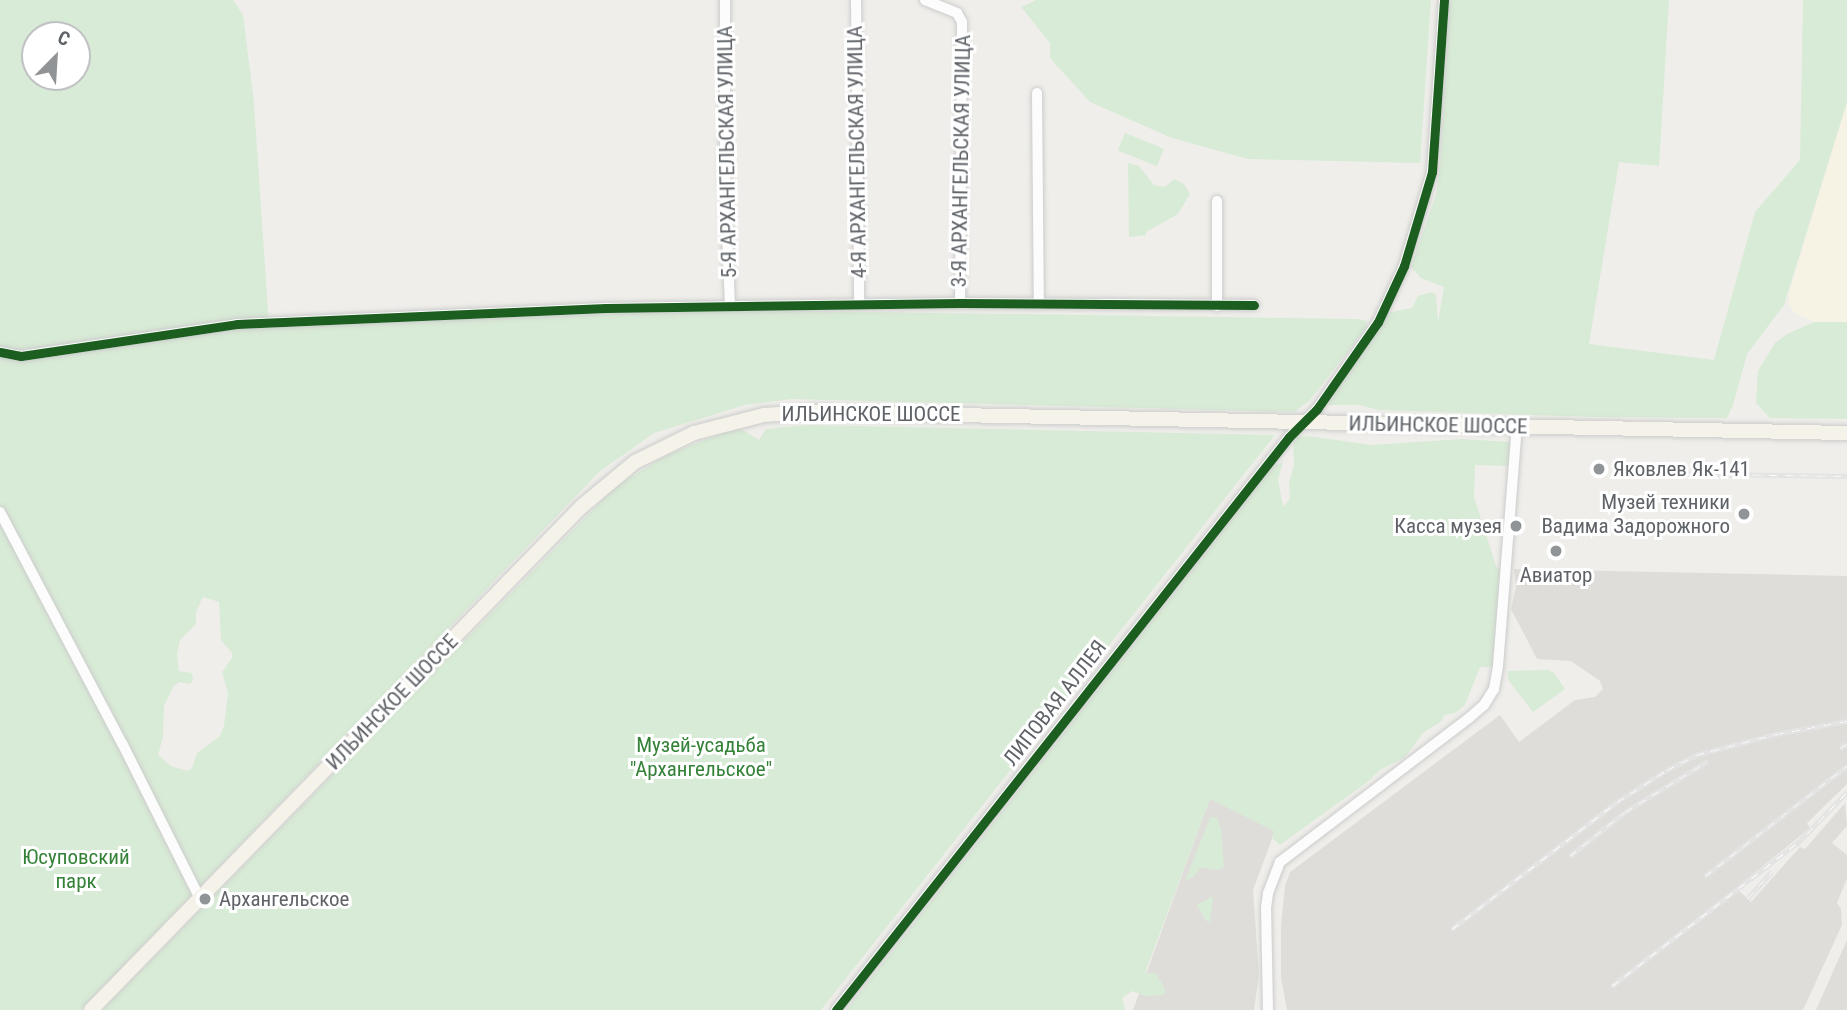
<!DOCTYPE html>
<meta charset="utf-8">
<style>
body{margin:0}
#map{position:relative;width:1847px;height:1010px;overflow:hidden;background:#efeeea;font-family:"Roboto Condensed",sans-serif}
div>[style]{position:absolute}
.commercial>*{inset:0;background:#f7f3e4}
.industrial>*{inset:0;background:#dfddda}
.green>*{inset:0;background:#d8ebd6;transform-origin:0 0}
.roads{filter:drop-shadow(0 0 2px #cbcccc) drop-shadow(0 0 2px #cbcccc)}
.minor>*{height:10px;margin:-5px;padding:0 5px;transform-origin:5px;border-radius:5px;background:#fdfcfc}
.major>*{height:14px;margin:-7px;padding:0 7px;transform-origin:7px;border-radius:7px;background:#f4f2e9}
.rail>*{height:5px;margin-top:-2.5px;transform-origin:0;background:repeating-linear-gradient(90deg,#fff 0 8px,#e4e4e4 0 16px);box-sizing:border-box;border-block:2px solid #e4e4e4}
.cycleway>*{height:9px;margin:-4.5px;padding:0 4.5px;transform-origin:4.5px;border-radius:4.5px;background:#1b5e20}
.dots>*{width:19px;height:19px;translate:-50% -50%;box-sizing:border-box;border:4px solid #fff;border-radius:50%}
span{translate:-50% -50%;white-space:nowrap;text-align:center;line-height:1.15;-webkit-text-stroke:6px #fff;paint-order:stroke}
.street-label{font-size:21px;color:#5f6368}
.poi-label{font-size:21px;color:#5f6368}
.left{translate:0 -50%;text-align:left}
.right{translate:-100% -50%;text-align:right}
.park-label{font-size:21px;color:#348238}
.north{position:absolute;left:21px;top:21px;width:70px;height:70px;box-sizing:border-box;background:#fff;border:2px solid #bfc1c3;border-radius:50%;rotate:24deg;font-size:19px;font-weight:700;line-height:28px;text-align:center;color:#5f6368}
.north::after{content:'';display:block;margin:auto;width:24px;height:32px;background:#919496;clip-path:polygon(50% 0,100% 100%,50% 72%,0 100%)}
</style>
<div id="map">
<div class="commercial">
<div style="clip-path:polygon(1847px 102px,1847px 322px,1814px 322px,1794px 312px,1789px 304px,1789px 293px)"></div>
</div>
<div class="industrial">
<div style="clip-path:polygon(1514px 569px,1847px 576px,1847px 784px,1807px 823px,1810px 828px,1736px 888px,1751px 902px,1800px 847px,1805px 849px,1845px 803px,1847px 826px,1832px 843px,1847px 855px,1847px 878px,1837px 903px,1841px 909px,1842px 925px,1803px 1010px,1287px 1010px,1281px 978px,1281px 925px,1285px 886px,1290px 872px,1500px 715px,1519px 742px,1575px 700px,1595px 697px,1603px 689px,1600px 681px,1571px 661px,1537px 659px,1511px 609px,1516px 587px)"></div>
<div style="clip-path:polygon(1210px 798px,1275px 831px,1253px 890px,1259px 975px,1254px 1010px,1133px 1010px)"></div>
<div style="clip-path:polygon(1847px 940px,1847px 1010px,1816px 1010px)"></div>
</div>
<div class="green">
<div style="clip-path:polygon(evenodd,0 0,233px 0,243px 15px,254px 104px,269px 326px,728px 310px,1357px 319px,1366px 321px,1367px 327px,1309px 401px,1294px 412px,792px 399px,745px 405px,654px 433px,599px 472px,81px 1010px,0 1010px,0 0,35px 35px,77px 35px,77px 77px,35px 77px,35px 35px,0 0,203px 597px,219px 602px,221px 640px,232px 653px,232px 658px,222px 672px,228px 693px,224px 726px,220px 736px,197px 753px,192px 768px,187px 771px,171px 766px,158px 755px,163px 737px,164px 706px,174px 686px,179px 682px,190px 684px,193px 679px,192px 673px,179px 671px,177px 653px,180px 640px,196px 624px,196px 612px,203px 597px)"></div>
<div style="clip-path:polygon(1036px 0,1431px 0,1420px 163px,1248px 159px,1172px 138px,1090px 102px,1050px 58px,1050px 43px,1021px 7px)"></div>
<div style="clip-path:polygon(1450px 0,1669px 0,1659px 166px,1619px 162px,1589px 344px,1714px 360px,1755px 212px,1800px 160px,1803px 0,1847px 0,1847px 102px,1784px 305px,1747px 354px,1733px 405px,1727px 418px,1594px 417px,1378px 410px,1359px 405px,1328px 405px,1386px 313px,1412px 308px,1418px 296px,1432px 292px,1436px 295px,1438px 322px,1444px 287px,1421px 278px,1411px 267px,1436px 195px,1440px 167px)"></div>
<div style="left:1125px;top:133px;width:42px;height:19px;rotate:22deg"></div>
<div style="clip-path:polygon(1128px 163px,1139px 166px,1154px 185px,1165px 187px,1174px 179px,1184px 184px,1190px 194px,1178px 214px,1146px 232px,1146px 235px,1129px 237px)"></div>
<div style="clip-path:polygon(1814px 322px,1847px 322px,1847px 419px,1770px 418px,1756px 403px,1758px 371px,1775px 343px,1787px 334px)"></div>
<div style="clip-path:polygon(807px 425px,1275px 435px,821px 1010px,102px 1010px,615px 487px,667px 455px,727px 431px,740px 428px,759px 440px,766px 429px)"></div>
<div style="clip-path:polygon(1308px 436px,1371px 445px,1462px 439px,1511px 442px,1508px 466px,1475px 465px,1474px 497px,1496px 566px,1501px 570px,1492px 667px,1480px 667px,1465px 705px,1455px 713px,1444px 715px,1442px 721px,1424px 732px,1405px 757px,1380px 770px,1366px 783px,1280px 845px,1272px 838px,1274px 831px,1210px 799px,1145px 973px,1155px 973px,1165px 988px,1164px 995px,1145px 996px,1132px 991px,1122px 998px,1125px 1010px,846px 1010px,1274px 466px,1283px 462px,1278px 479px,1283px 507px,1290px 499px,1289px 484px,1294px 464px,1293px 437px)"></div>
<div style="clip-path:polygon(1548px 670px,1554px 673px,1565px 689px,1533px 712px,1508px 680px,1508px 671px)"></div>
<div style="clip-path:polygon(1217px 817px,1221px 829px,1224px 867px,1218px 870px,1201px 867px,1193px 877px,1185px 881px,1210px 818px)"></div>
<div style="clip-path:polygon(1213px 896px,1210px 922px,1206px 921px,1197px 905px)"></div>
</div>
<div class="roads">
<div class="minor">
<div style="left:725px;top:0;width:187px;rotate:90deg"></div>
<div style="left:725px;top:187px;width:118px;rotate:87.6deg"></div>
<div style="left:856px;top:0;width:304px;rotate:89.4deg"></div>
<div style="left:925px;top:0;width:35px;rotate:22deg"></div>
<div style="left:957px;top:13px;width:10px;rotate:61deg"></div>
<div style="left:962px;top:22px;width:281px;rotate:90.4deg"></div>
<div style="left:1037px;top:93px;width:211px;rotate:89.5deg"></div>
<div style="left:1217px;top:201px;width:105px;rotate:90deg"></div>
<div style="left:0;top:352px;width:21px;rotate:11deg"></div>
<div style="left:21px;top:356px;width:218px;rotate:-8.4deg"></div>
<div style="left:237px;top:324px;width:369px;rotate:-2.5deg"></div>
<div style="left:606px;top:308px;width:354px;rotate:-0.8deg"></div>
<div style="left:960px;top:303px;width:294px;rotate:0.4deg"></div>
<div style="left:0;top:512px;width:261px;rotate:62.2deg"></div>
<div style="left:122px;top:743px;width:174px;rotate:63.4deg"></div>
<div style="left:836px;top:1010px;width:730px;rotate:-51.67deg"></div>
<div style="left:1289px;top:437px;width:40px;rotate:-45deg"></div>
<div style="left:1317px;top:409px;width:106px;rotate:-55deg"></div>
<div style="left:1378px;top:322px;width:62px;rotate:-65.1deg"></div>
<div style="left:1404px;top:266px;width:98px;rotate:-73.4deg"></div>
<div style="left:1432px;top:172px;width:172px;rotate:-86deg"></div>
<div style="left:1268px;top:1010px;width:102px;rotate:-91.1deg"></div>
<div style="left:1266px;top:908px;width:15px;rotate:-82deg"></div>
<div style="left:1268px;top:893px;width:33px;rotate:-69deg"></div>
<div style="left:1280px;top:862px;width:238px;rotate:-37.3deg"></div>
<div style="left:1469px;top:718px;width:20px;rotate:-41deg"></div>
<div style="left:1484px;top:705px;width:19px;rotate:-58deg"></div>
<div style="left:1494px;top:689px;width:23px;rotate:-80deg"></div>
<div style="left:1498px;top:666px;width:240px;rotate:-85.5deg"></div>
</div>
<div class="major">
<div style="left:91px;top:1010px;width:702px;rotate:-45.75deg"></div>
<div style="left:581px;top:507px;width:70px;rotate:-39.8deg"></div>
<div style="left:635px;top:462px;width:66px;rotate:-26.2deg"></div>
<div style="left:694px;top:433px;width:72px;rotate:-14.4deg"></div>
<div style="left:764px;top:415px;width:44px;rotate:-3.9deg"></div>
<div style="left:808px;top:412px;width:1039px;rotate:1.16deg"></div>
</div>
</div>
<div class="rail">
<div style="left:1641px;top:473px;width:206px;rotate:0.8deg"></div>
<div style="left:1840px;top:748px;width:8px;rotate:-30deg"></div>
<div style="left:1796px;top:845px;width:74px;rotate:-46.1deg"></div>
<div style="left:1570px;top:856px;width:70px;rotate:-38.7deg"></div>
<div style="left:1625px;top:812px;width:97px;rotate:-31.6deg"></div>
<div style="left:1705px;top:876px;width:180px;rotate:-37.8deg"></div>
<div style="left:1748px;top:898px;width:36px;rotate:-48deg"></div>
<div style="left:1452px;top:929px;width:208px;rotate:-37.6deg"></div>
<div style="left:1617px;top:802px;width:59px;rotate:-32.6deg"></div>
<div style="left:1667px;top:770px;width:33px;rotate:-27deg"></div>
<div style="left:1696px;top:755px;width:83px;rotate:-14.7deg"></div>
<div style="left:1776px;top:734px;width:72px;rotate:-10.4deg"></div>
<div style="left:1612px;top:986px;width:239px;rotate:-37.7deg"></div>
</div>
<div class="cycleway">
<div style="left:0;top:352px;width:21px;rotate:11deg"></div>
<div style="left:21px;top:356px;width:218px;rotate:-8.4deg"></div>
<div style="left:237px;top:324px;width:369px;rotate:-2.5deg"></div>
<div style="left:606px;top:308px;width:354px;rotate:-0.8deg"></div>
<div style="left:960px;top:303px;width:294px;rotate:0.4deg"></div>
<div style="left:836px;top:1010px;width:730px;rotate:-51.67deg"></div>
<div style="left:1289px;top:437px;width:40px;rotate:-45deg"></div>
<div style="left:1317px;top:409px;width:106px;rotate:-55deg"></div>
<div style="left:1378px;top:322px;width:62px;rotate:-65.1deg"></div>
<div style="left:1404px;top:266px;width:98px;rotate:-73.4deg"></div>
<div style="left:1432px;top:172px;width:172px;rotate:-86deg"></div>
</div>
<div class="dots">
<div style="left:1599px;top:469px;background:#919496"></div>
<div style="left:1744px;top:514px;background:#919496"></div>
<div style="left:1516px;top:526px;background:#919496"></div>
<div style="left:1556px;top:551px;background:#919496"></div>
<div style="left:205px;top:899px;background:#919496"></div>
</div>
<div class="street-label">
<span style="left:727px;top:152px;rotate:-91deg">5-Я АРХАНГЕЛЬСКАЯ УЛИЦА</span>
<span style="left:857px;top:152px;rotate:-91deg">4-Я АРХАНГЕЛЬСКАЯ УЛИЦА</span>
<span style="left:961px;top:161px;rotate:-89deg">3-Я АРХАНГЕЛЬСКАЯ УЛИЦА</span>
<span style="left:871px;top:414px">ИЛЬИНСКОЕ ШОССЕ</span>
<span style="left:1438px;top:425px;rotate:1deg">ИЛЬИНСКОЕ ШОССЕ</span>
<span style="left:392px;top:702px;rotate:-46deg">ИЛЬИНСКОЕ ШОССЕ</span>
<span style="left:1055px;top:703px;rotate:-52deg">ЛИПОВАЯ АЛЛЕЯ</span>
</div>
<div class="poi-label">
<span class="left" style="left:1613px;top:469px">Яковлев Як-141</span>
<span class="right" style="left:1730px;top:514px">Музей техники<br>Вадима Задорожного</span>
<span class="right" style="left:1502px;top:526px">Касса музея</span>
<span style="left:1556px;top:575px">Авиатор</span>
<span class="left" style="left:219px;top:899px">Архангельское</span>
</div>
<div class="park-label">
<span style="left:701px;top:757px">Музей-усадьба<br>"Архангельское"</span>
<span style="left:76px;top:869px">Юсуповский<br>парк</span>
</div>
<div class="north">С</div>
</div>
